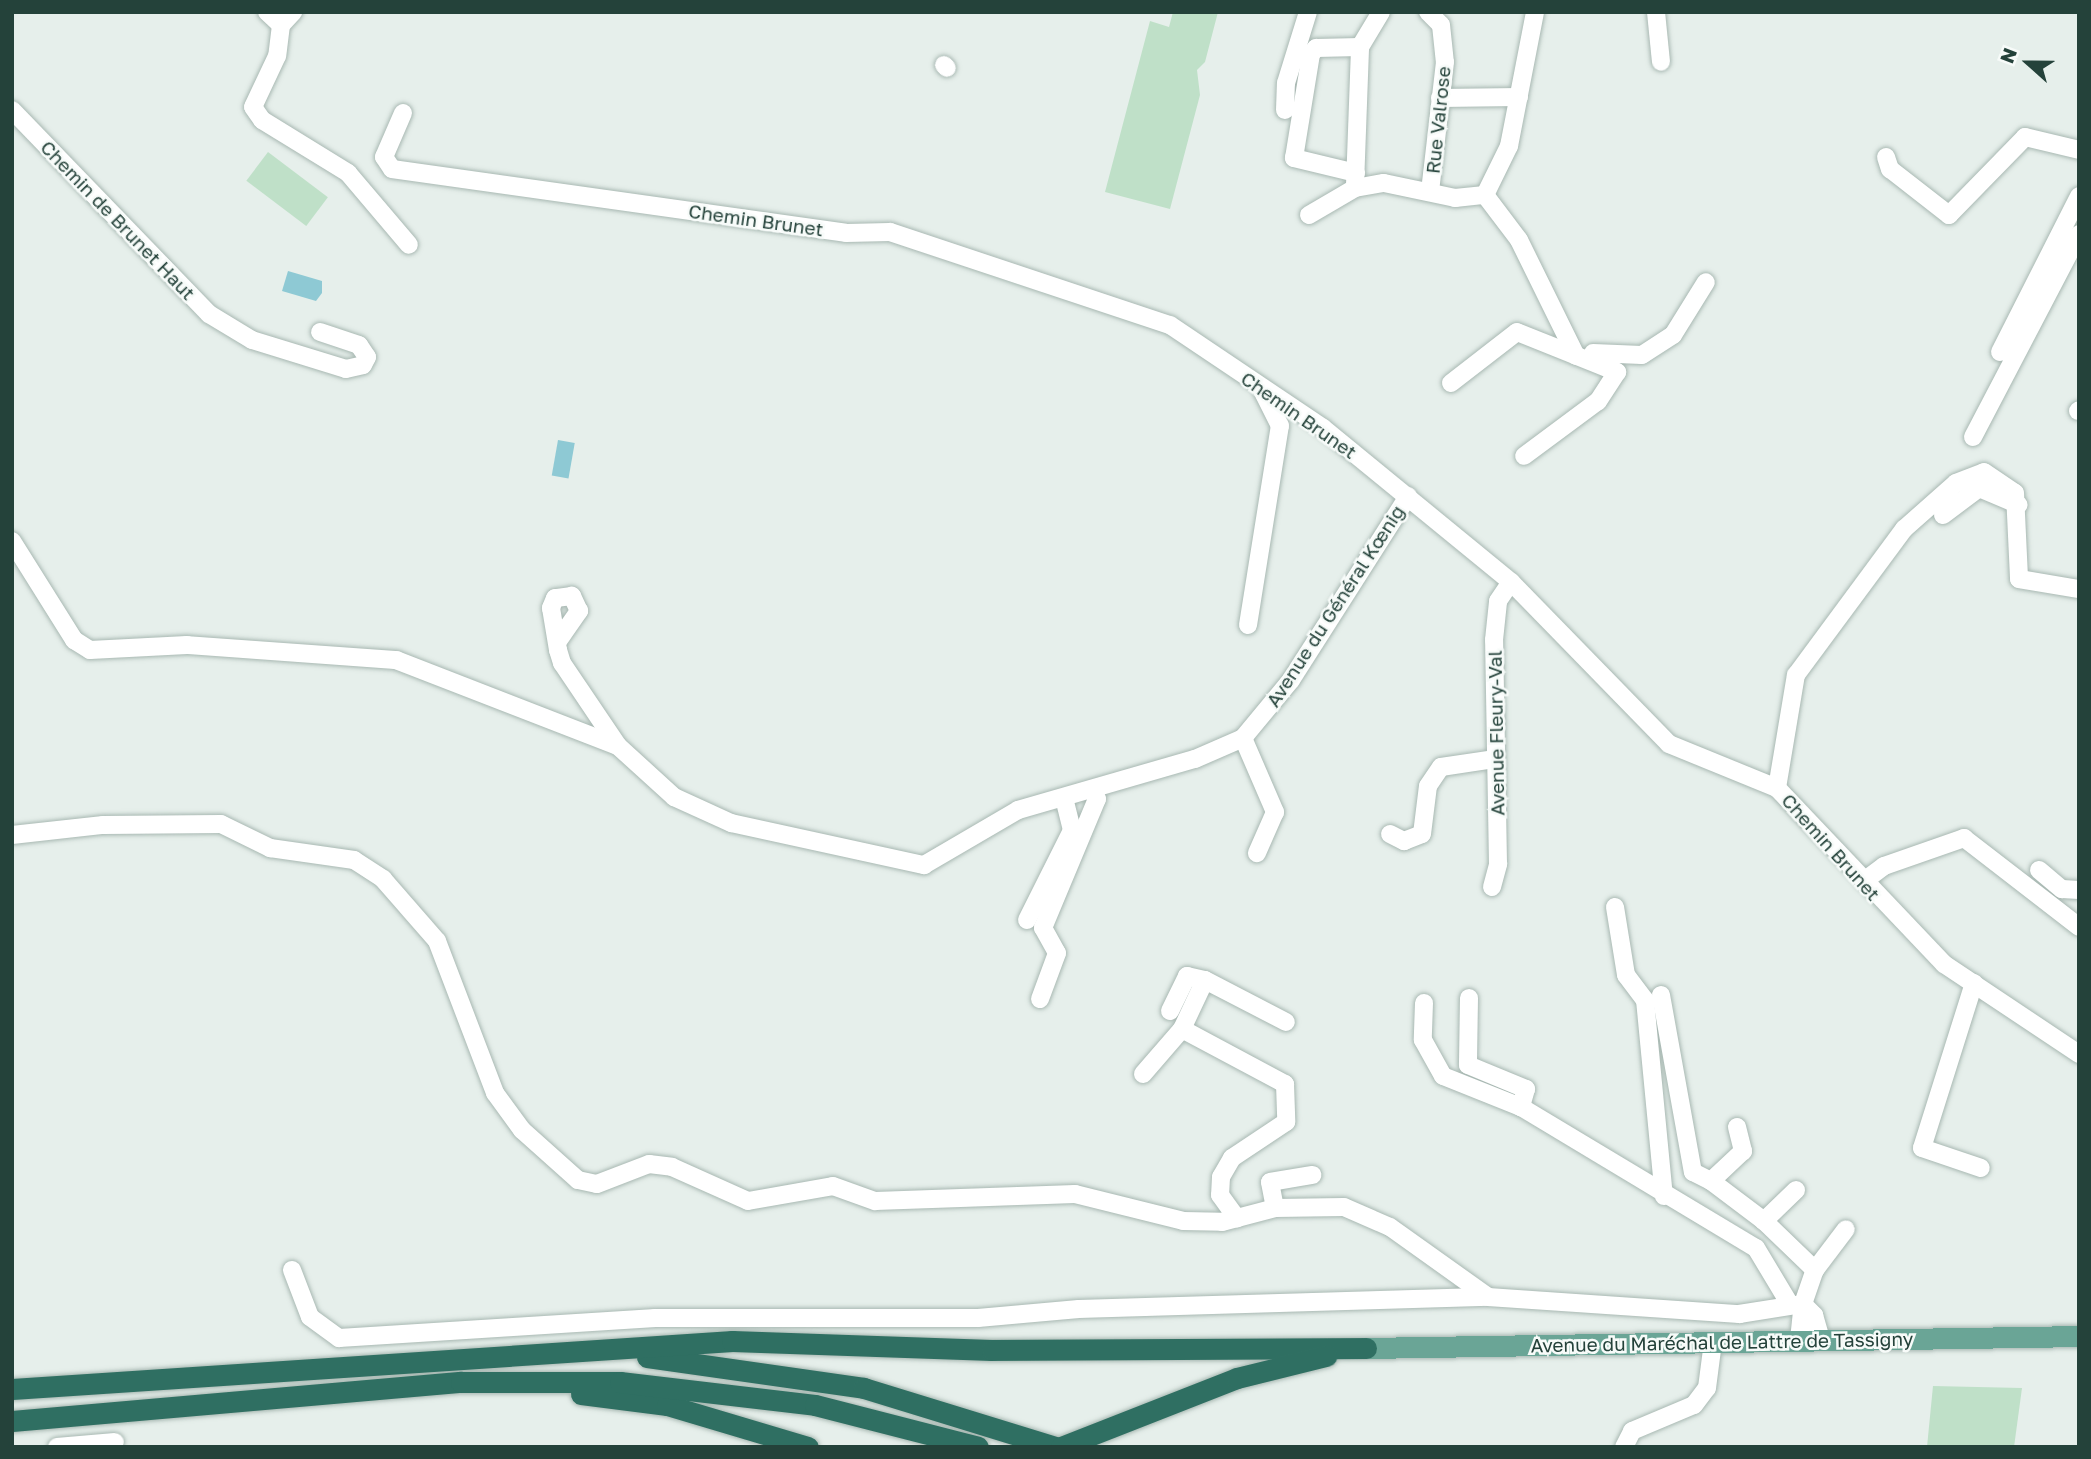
<!DOCTYPE html>
<meta charset="utf-8">
<style>
body{margin:0}
#map{position:relative;width:2091px;height:1459px;overflow:hidden;background:#e6efeb;font-family:"Golos Text",sans-serif}
div>[style]{position:absolute}
.green>*{inset:0;background:#bfe0c8;transform-origin:0 0}
.water>*{inset:0;background:#8ec9d4;transform-origin:0 0}
.roads{filter:drop-shadow(0 0 2px #a8b8b2) drop-shadow(0 0 2px #a8b8b2)}
.street>*{height:18px;margin:-9px;padding:0 9px;transform-origin:9px;border-radius:9px;background:#fff}
.primary>*{height:21px;margin:-10.5px;padding:0 10.5px;transform-origin:10.5px;border-radius:10.5px;background:#6aa596}
.highway>*{height:21px;margin:-10.5px;padding:0 10.5px;transform-origin:10.5px;border-radius:10.5px;background:#2f6f62}
span{translate:-50% -50%;white-space:nowrap;text-align:center;line-height:1.15;-webkit-text-stroke:5px #f7fbf9;paint-order:stroke}
.street-label{font-size:19px;color:#24423a}
.frame{position:absolute;inset:0;border:14px solid #24423a;pointer-events:none}
.north{position:absolute;left:1993px;top:28px;width:70px;height:70px;-webkit-text-stroke:5px #f7fbf9;paint-order:stroke;rotate:291deg;font-size:19px;font-weight:700;line-height:28px;text-align:center;color:#24423a}
.north::after{content:'';display:block;margin:auto;width:24px;height:32px;background:#24423a;clip-path:polygon(50% 0,100% 100%,50% 72%,0 100%)}
</style>
<div id="map">
<div class="green">
<div style="clip-path:polygon(1173px 12px,1218px 12px,1205px 62px,1197px 70px,1200px 95px,1170px 209px,1105px 192px,1150px 21px,1169px 27px)"></div>
<div style="left:268px;top:152px;width:75px;height:36px;rotate:37deg"></div>
<div style="clip-path:polygon(1933px 1386px,2022px 1388px,2014px 1447px,1927px 1447px)"></div>
</div>
<div class="water">
<div style="clip-path:polygon(288px 271px,322px 281px,322px 293px,316px 301px,282px 291px)"></div>
<div style="left:558px;top:440px;width:17px;height:36px;rotate:10deg"></div>
</div>
<div class="roads">
<div class="street">
<div style="left:267px;top:12px;width:19px;rotate:43deg"></div>
<div style="left:281px;top:25px;width:18px;rotate:-47deg"></div>
<div style="left:1428px;top:12px;width:18px;rotate:45deg"></div>
<div style="left:1441px;top:25px;width:37px;rotate:84deg"></div>
<div style="left:1445px;top:62px;width:130px;rotate:96.6deg"></div>
<div style="left:1656px;top:12px;width:50px;rotate:84.3deg"></div>
<div style="left:281px;top:25px;width:31px;rotate:97deg"></div>
<div style="left:277px;top:56px;width:56px;rotate:115.2deg"></div>
<div style="left:253px;top:107px;width:16px;rotate:55deg"></div>
<div style="left:262px;top:120px;width:101px;rotate:31.6deg"></div>
<div style="left:348px;top:173px;width:94px;rotate:49.7deg"></div>
<div style="left:944px;top:65px;width:4px;rotate:45deg"></div>
<div style="left:1440px;top:98px;width:79px;rotate:-0.7deg"></div>
<div style="left:12px;top:110px;width:284px;rotate:46deg"></div>
<div style="left:209px;top:314px;width:50px;rotate:31.2deg"></div>
<div style="left:252px;top:340px;width:98px;rotate:17.1deg"></div>
<div style="left:346px;top:369px;width:17px;rotate:-13deg"></div>
<div style="left:363px;top:365px;width:9px;rotate:-63deg"></div>
<div style="left:367px;top:357px;width:14px;rotate:-124deg"></div>
<div style="left:359px;top:345px;width:41px;rotate:-161.6deg"></div>
<div style="left:1285px;top:110px;width:27px;rotate:-88deg"></div>
<div style="left:1286px;top:83px;width:74px;rotate:-72.8deg"></div>
<div style="left:403px;top:113px;width:48px;rotate:113.4deg"></div>
<div style="left:384px;top:157px;width:14px;rotate:56deg"></div>
<div style="left:392px;top:169px;width:458px;rotate:8deg"></div>
<div style="left:846px;top:233px;width:44px;rotate:-1.3deg"></div>
<div style="left:890px;top:232px;width:295px;rotate:18.4deg"></div>
<div style="left:1170px;top:325px;width:184px;rotate:33.9deg"></div>
<div style="left:1323px;top:428px;width:243px;rotate:39.3deg"></div>
<div style="left:1511px;top:582px;width:226px;rotate:45.7deg"></div>
<div style="left:1669px;top:744px;width:117px;rotate:22.2deg"></div>
<div style="left:1777px;top:788px;width:243px;rotate:46.5deg"></div>
<div style="left:1944px;top:964px;width:162px;rotate:33.7deg"></div>
<div style="left:1886px;top:157px;width:13px;rotate:72deg"></div>
<div style="left:1890px;top:169px;width:75px;rotate:37.9deg"></div>
<div style="left:1949px;top:215px;width:109px;rotate:-45.7deg"></div>
<div style="left:2025px;top:137px;width:56px;rotate:13.5deg"></div>
<div style="left:1356px;top:173px;width:64px;rotate:-166.4deg"></div>
<div style="left:1294px;top:158px;width:105px;rotate:-80.7deg"></div>
<div style="left:1311px;top:54px;width:8px;rotate:-50deg"></div>
<div style="left:1316px;top:48px;width:44px;rotate:-1.3deg"></div>
<div style="left:1355px;top:185px;width:138px;rotate:-87.9deg"></div>
<div style="left:1360px;top:47px;width:41px;rotate:-59deg"></div>
<div style="left:1485px;top:195px;width:55px;rotate:-63.9deg"></div>
<div style="left:1509px;top:146px;width:136px;rotate:-79deg"></div>
<div style="left:1309px;top:215px;width:53px;rotate:-30.4deg"></div>
<div style="left:1355px;top:188px;width:29px;rotate:-10deg"></div>
<div style="left:1384px;top:183px;width:73px;rotate:11.9deg"></div>
<div style="left:1455px;top:198px;width:30px;rotate:-6deg"></div>
<div style="left:1485px;top:195px;width:56px;rotate:52.9deg"></div>
<div style="left:1519px;top:240px;width:129px;rotate:63.8deg"></div>
<div style="left:2000px;top:352px;width:175px;rotate:-63.1deg"></div>
<div style="left:1593px;top:353px;width:49px;rotate:2.3deg"></div>
<div style="left:1642px;top:355px;width:37px;rotate:-33deg"></div>
<div style="left:1673px;top:335px;width:62px;rotate:-58.1deg"></div>
<div style="left:1451px;top:383px;width:83px;rotate:-37.7deg"></div>
<div style="left:1517px;top:332px;width:108px;rotate:21.8deg"></div>
<div style="left:1617px;top:372px;width:35px;rotate:123deg"></div>
<div style="left:1598px;top:401px;width:92px;rotate:143.4deg"></div>
<div style="left:2078px;top:411px;width:1px;rotate:-45deg"></div>
<div style="left:1973px;top:437px;width:229px;rotate:-62.4deg"></div>
<div style="left:1943px;top:515px;width:45px;rotate:-36.9deg"></div>
<div style="left:1979px;top:488px;width:43px;rotate:23deg"></div>
<div style="left:12px;top:541px;width:117px;rotate:57.9deg"></div>
<div style="left:74px;top:640px;width:19px;rotate:32deg"></div>
<div style="left:90px;top:650px;width:97px;rotate:-3deg"></div>
<div style="left:187px;top:645px;width:210px;rotate:4.1deg"></div>
<div style="left:396px;top:660px;width:238px;rotate:21.2deg"></div>
<div style="left:1248px;top:625px;width:202px;rotate:-80.9deg"></div>
<div style="left:1280px;top:426px;width:42px;rotate:-116.6deg"></div>
<div style="left:558px;top:641px;width:37px;rotate:-55deg"></div>
<div style="left:579px;top:611px;width:17px;rotate:-115deg"></div>
<div style="left:572px;top:596px;width:17px;rotate:173deg"></div>
<div style="left:555px;top:598px;width:11px;rotate:112deg"></div>
<div style="left:551px;top:608px;width:43px;rotate:80.5deg"></div>
<div style="left:558px;top:650px;width:14px;rotate:73deg"></div>
<div style="left:562px;top:663px;width:100px;rotate:56deg"></div>
<div style="left:618px;top:746px;width:76px;rotate:42.3deg"></div>
<div style="left:674px;top:797px;width:63px;rotate:24.5deg"></div>
<div style="left:731px;top:823px;width:198px;rotate:12.3deg"></div>
<div style="left:924px;top:865px;width:109px;rotate:-30.3deg"></div>
<div style="left:1018px;top:810px;width:184px;rotate:-16.1deg"></div>
<div style="left:1195px;top:759px;width:52px;rotate:-23.6deg"></div>
<div style="left:1243px;top:738px;width:75px;rotate:-50.4deg"></div>
<div style="left:1291px;top:680px;width:218px;rotate:-57.5deg"></div>
<div style="left:1243px;top:738px;width:81px;rotate:66.6deg"></div>
<div style="left:1275px;top:812px;width:45px;rotate:113.7deg"></div>
<div style="left:1777px;top:788px;width:115px;rotate:-80.5deg"></div>
<div style="left:1796px;top:675px;width:182px;rotate:-53.5deg"></div>
<div style="left:1904px;top:529px;width:69px;rotate:-41.5deg"></div>
<div style="left:1956px;top:483px;width:30px;rotate:-21deg"></div>
<div style="left:1984px;top:472px;width:37px;rotate:34deg"></div>
<div style="left:2015px;top:493px;width:86px;rotate:87.3deg"></div>
<div style="left:2019px;top:579px;width:61px;rotate:9.5deg"></div>
<div style="left:1390px;top:834px;width:16px;rotate:27deg"></div>
<div style="left:1404px;top:841px;width:19px;rotate:-21deg"></div>
<div style="left:1422px;top:834px;width:48px;rotate:-82.9deg"></div>
<div style="left:1428px;top:786px;width:23px;rotate:-56deg"></div>
<div style="left:1441px;top:767px;width:55px;rotate:-8.4deg"></div>
<div style="left:12px;top:835px;width:92px;rotate:-6.3deg"></div>
<div style="left:103px;top:825px;width:118px;rotate:-0.5deg"></div>
<div style="left:221px;top:824px;width:55px;rotate:26.1deg"></div>
<div style="left:270px;top:848px;width:85px;rotate:8.1deg"></div>
<div style="left:354px;top:860px;width:35px;rotate:33deg"></div>
<div style="left:383px;top:879px;width:82px;rotate:48.9deg"></div>
<div style="left:437px;top:941px;width:163px;rotate:69.1deg"></div>
<div style="left:495px;top:1093px;width:46px;rotate:53.9deg"></div>
<div style="left:522px;top:1130px;width:75px;rotate:41.8deg"></div>
<div style="left:578px;top:1180px;width:19px;rotate:12deg"></div>
<div style="left:597px;top:1184px;width:56px;rotate:-21deg"></div>
<div style="left:649px;top:1164px;width:23px;rotate:7deg"></div>
<div style="left:672px;top:1167px;width:83px;rotate:24.1deg"></div>
<div style="left:748px;top:1201px;width:86px;rotate:-10deg"></div>
<div style="left:833px;top:1186px;width:45px;rotate:19.7deg"></div>
<div style="left:875px;top:1201px;width:200px;rotate:-2deg"></div>
<div style="left:1075px;top:1194px;width:111px;rotate:14deg"></div>
<div style="left:1183px;top:1221px;width:39px;rotate:1deg"></div>
<div style="left:1222px;top:1222px;width:55px;rotate:-14.8deg"></div>
<div style="left:1275px;top:1208px;width:69px;rotate:-0.8deg"></div>
<div style="left:1344px;top:1207px;width:50px;rotate:23.5deg"></div>
<div style="left:1390px;top:1227px;width:120px;rotate:35.5deg"></div>
<div style="left:1488px;top:1297px;width:252px;rotate:3.9deg"></div>
<div style="left:1739px;top:1314px;width:65px;rotate:-8.9deg"></div>
<div style="left:1803px;top:1304px;width:36px;rotate:-71deg"></div>
<div style="left:1815px;top:1270px;width:51px;rotate:-52.9deg"></div>
<div style="left:2039px;top:870px;width:30px;rotate:40deg"></div>
<div style="left:2062px;top:889px;width:17px;rotate:3deg"></div>
<div style="left:1864px;top:881px;width:25px;rotate:-37deg"></div>
<div style="left:1884px;top:866px;width:85px;rotate:-19.3deg"></div>
<div style="left:1964px;top:838px;width:145px;rotate:37.7deg"></div>
<div style="left:1492px;top:887px;width:24px;rotate:-75deg"></div>
<div style="left:1498px;top:864px;width:224px;rotate:-91deg"></div>
<div style="left:1494px;top:640px;width:39px;rotate:-84deg"></div>
<div style="left:1498px;top:601px;width:23px;rotate:-56deg"></div>
<div style="left:1615px;top:907px;width:69px;rotate:80.8deg"></div>
<div style="left:1626px;top:975px;width:31px;rotate:53deg"></div>
<div style="left:1645px;top:1000px;width:197px;rotate:84.5deg"></div>
<div style="left:1027px;top:920px;width:101px;rotate:-63.4deg"></div>
<div style="left:1072px;top:830px;width:32px;rotate:-104deg"></div>
<div style="left:1974px;top:983px;width:173px;rotate:107.5deg"></div>
<div style="left:1922px;top:1148px;width:62px;rotate:18.7deg"></div>
<div style="left:1661px;top:995px;width:180px;rotate:79.8deg"></div>
<div style="left:1693px;top:1172px;width:20px;rotate:27deg"></div>
<div style="left:1469px;top:998px;width:67px;rotate:90.9deg"></div>
<div style="left:1468px;top:1065px;width:63px;rotate:22.5deg"></div>
<div style="left:1526px;top:1089px;width:19px;rotate:106deg"></div>
<div style="left:1040px;top:999px;width:49px;rotate:-69.7deg"></div>
<div style="left:1057px;top:953px;width:29px;rotate:-119deg"></div>
<div style="left:1043px;top:928px;width:140px;rotate:-67.3deg"></div>
<div style="left:1097px;top:799px;width:10px;rotate:-119deg"></div>
<div style="left:1424px;top:1003px;width:37px;rotate:92deg"></div>
<div style="left:1423px;top:1040px;width:41px;rotate:60.9deg"></div>
<div style="left:1443px;top:1076px;width:84px;rotate:21.7deg"></div>
<div style="left:1521px;top:1107px;width:274px;rotate:31deg"></div>
<div style="left:1756px;top:1248px;width:64px;rotate:59deg"></div>
<div style="left:1170px;top:1011px;width:39px;rotate:-64deg"></div>
<div style="left:1187px;top:976px;width:18px;rotate:13deg"></div>
<div style="left:1182px;top:1029px;width:54px;rotate:-64.9deg"></div>
<div style="left:1205px;top:980px;width:91px;rotate:27.4deg"></div>
<div style="left:1143px;top:1074px;width:60px;rotate:-49.1deg"></div>
<div style="left:1182px;top:1029px;width:117px;rotate:28.1deg"></div>
<div style="left:1285px;top:1084px;width:38px;rotate:88deg"></div>
<div style="left:1286px;top:1122px;width:65px;rotate:146.3deg"></div>
<div style="left:1232px;top:1158px;width:22px;rotate:120deg"></div>
<div style="left:1221px;top:1177px;width:18px;rotate:93deg"></div>
<div style="left:1220px;top:1195px;width:29px;rotate:54deg"></div>
<div style="left:1737px;top:1127px;width:25px;rotate:76deg"></div>
<div style="left:1743px;top:1151px;width:44px;rotate:136.8deg"></div>
<div style="left:1711px;top:1181px;width:66px;rotate:37deg"></div>
<div style="left:1796px;top:1190px;width:45px;rotate:135.9deg"></div>
<div style="left:1764px;top:1221px;width:71px;rotate:43.9deg"></div>
<div style="left:1275px;top:1208px;width:26px;rotate:-101deg"></div>
<div style="left:1270px;top:1182px;width:43px;rotate:-9.5deg"></div>
<div style="left:292px;top:1270px;width:50px;rotate:69deg"></div>
<div style="left:310px;top:1317px;width:36px;rotate:36deg"></div>
<div style="left:339px;top:1338px;width:317px;rotate:-3.6deg"></div>
<div style="left:655px;top:1318px;width:323px"></div>
<div style="left:978px;top:1318px;width:101px;rotate:-5.1deg"></div>
<div style="left:1079px;top:1309px;width:409px;rotate:-1.7deg"></div>
<div style="left:1799px;top:1340px;width:36px;rotate:-84deg"></div>
<div style="left:1803px;top:1304px;width:16px;rotate:45deg"></div>
<div style="left:1814px;top:1315px;width:26px;rotate:74deg"></div>
<div style="left:57px;top:1447px;width:58px;rotate:-4.9deg"></div>
<div style="left:1624px;top:1447px;width:18px;rotate:-63deg"></div>
<div style="left:1632px;top:1431px;width:67px;rotate:-22.8deg"></div>
<div style="left:1694px;top:1405px;width:21px;rotate:-53deg"></div>
<div style="left:1707px;top:1388px;width:46px;rotate:-82.6deg"></div>
</div>
<div class="primary">
<div style="left:1366px;top:1348px;width:713px;rotate:-0.96deg"></div>
</div>
<div class="highway">
<div style="left:647px;top:1357px;width:219px;rotate:8.1deg"></div>
<div style="left:864px;top:1388px;width:201px;rotate:17.1deg"></div>
<div style="left:12px;top:1389px;width:722px;rotate:-3.81deg"></div>
<div style="left:732px;top:1341px;width:260px;rotate:2deg"></div>
<div style="left:992px;top:1350px;width:374px;rotate:-0.3deg"></div>
<div style="left:581px;top:1394px;width:87px;rotate:7.3deg"></div>
<div style="left:667px;top:1405px;width:147px;rotate:16.6deg"></div>
<div style="left:12px;top:1421px;width:451px;rotate:-5deg"></div>
<div style="left:461px;top:1382px;width:159px"></div>
<div style="left:620px;top:1382px;width:196px;rotate:6.7deg"></div>
<div style="left:815px;top:1405px;width:168px;rotate:14.4deg"></div>
<div style="left:1061px;top:1447px;width:189px;rotate:-21.4deg"></div>
<div style="left:1237px;top:1378px;width:92px;rotate:-13.9deg"></div>
</div>
</div>
<div class="street-label">
<span style="left:1438px;top:120px;rotate:-84deg">Rue Valrose</span>
<span style="left:118px;top:220px;rotate:46deg">Chemin de Brunet Haut</span>
<span style="left:756px;top:220px;rotate:8deg">Chemin Brunet</span>
<span style="left:1299px;top:415px;rotate:35deg">Chemin Brunet</span>
<span style="left:1335px;top:606px;rotate:-57deg">Avenue du Général Kœnig</span>
<span style="left:1496px;top:733px;rotate:-91deg">Avenue Fleury-Val</span>
<span style="left:1831px;top:847px;rotate:48deg">Chemin Brunet</span>
<span style="left:1722px;top:1342px;rotate:-1deg">Avenue du Maréchal de Lattre de Tassigny</span>
</div>
<div class="frame"></div>
<div class="north">N</div>
</div>
